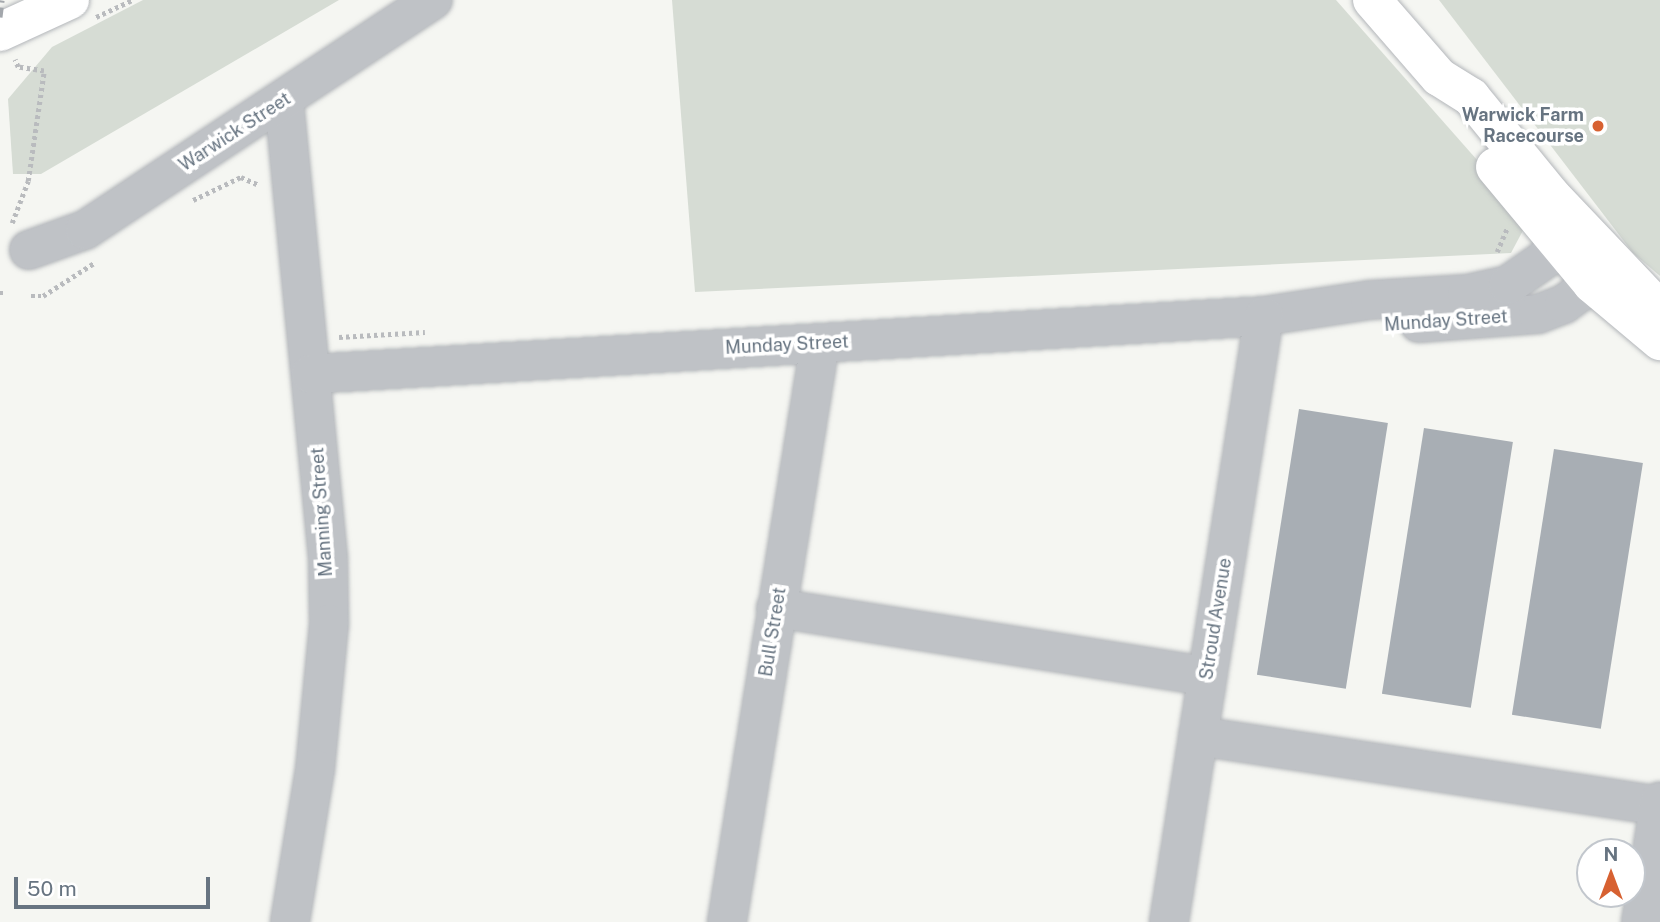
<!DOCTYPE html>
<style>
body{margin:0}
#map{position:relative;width:1660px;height:922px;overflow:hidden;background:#f5f6f2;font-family:"Public Sans",sans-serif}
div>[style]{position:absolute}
.green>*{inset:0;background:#d6dcd4}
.building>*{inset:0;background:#a8aeb4;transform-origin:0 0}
.path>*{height:4.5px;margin-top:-2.25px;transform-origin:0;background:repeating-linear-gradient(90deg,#b9bbbe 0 3.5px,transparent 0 7px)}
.roads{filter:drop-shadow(0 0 2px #b3b6ba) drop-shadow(0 0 2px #b3b6ba)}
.minor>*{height:38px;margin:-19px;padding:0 19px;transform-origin:19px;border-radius:19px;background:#bfc2c6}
.major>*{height:38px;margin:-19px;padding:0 19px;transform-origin:19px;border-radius:19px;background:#fff}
.highway>*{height:38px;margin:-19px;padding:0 19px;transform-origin:19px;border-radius:19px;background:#fff}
.rail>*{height:5px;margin-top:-2.5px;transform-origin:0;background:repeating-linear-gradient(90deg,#a3a7ac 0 10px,transparent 0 15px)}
.dots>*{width:19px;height:19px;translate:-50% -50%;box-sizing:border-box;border:4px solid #fff;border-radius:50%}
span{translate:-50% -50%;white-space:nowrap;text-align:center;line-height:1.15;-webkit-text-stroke:7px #fff;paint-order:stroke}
.poi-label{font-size:18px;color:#677481;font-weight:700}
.right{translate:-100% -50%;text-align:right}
.street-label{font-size:18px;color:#677481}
.north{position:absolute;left:1576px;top:838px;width:70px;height:70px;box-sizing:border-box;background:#fff;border:2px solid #c2c7cd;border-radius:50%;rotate:0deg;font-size:19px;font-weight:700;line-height:28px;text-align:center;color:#677481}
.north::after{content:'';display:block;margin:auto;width:24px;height:32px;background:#d76131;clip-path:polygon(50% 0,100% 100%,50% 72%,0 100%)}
.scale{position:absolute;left:14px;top:877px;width:196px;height:32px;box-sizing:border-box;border:4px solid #677481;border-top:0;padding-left:9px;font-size:21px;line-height:24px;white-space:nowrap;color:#677481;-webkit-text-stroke:5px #fff;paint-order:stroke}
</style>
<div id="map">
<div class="green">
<div style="clip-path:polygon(143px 0,339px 0,41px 174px,13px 174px,8px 99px,52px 47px)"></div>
<div style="clip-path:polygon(672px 0,1336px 0,1529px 219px,1511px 253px,695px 292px)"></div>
<div style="clip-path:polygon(1439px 0,1660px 0,1660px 276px,1633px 253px)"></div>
</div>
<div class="building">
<div style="left:1299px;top:409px;width:90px;height:269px;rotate:9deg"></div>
<div style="left:1424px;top:428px;width:90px;height:269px;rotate:9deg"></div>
<div style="left:1554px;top:449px;width:90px;height:269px;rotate:9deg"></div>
</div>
<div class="path">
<div style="left:96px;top:17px;width:40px;rotate:-25deg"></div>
<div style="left:193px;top:200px;width:53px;rotate:-25.6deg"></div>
<div style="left:241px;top:177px;width:20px;rotate:24deg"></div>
<div style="left:12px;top:223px;width:45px;rotate:-69.1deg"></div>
<div style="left:28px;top:181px;width:111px;rotate:-81.7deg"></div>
<div style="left:44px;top:71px;width:26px;rotate:-171deg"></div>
<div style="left:18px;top:67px;width:8px;rotate:-113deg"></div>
<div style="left:1497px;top:252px;width:25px;rotate:-67deg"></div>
<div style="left:0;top:293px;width:7px"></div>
<div style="left:31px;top:296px;width:12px"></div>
<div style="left:43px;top:296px;width:61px;rotate:-32.9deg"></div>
<div style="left:339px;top:337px;width:86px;rotate:-3.3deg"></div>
</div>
<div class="roads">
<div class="minor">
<div style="left:284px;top:101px;width:459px;rotate:84.5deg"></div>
<div style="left:328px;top:558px;width:66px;rotate:89.1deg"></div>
<div style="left:329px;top:624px;width:146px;rotate:95.5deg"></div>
<div style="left:315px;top:769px;width:155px;rotate:99.3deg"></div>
<div style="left:29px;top:250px;width:59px;rotate:-19.7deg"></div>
<div style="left:85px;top:230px;width:417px;rotate:-33.5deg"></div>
<div style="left:1419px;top:323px;width:119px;rotate:-4.3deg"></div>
<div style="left:1538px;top:314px;width:28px;rotate:-21deg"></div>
<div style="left:1564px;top:304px;width:63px;rotate:-36deg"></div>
<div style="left:311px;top:374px;width:955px;rotate:-3.48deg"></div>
<div style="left:1264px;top:316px;width:107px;rotate:-8.6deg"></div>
<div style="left:1370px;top:300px;width:97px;rotate:-3.5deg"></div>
<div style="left:1467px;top:294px;width:42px;rotate:-12.4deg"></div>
<div style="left:1508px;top:285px;width:93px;rotate:-34.9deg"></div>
<div style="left:776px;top:608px;width:436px;rotate:9deg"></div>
<div style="left:1198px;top:736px;width:466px;rotate:8.6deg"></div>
<div style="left:727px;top:922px;width:586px;rotate:-80.87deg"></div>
<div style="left:1169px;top:922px;width:613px;rotate:-81.09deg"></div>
<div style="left:1641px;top:922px;width:122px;rotate:-81.1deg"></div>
</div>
<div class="major">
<div style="left:1372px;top:0;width:102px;rotate:49deg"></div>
<div style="left:1439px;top:77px;width:38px;rotate:32deg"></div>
<div style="left:1471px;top:97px;width:125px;rotate:50.8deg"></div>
<div style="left:1550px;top:194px;width:160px;rotate:46.5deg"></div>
<div style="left:1495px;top:167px;width:152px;rotate:50.3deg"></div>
<div style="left:1592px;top:284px;width:89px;rotate:40deg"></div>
</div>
<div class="highway">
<div style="left:0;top:32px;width:77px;rotate:-24.6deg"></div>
</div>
</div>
<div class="rail">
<div style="left:0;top:17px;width:17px;rotate:-83deg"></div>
</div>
<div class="dots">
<div style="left:1598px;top:126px;background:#d76131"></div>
</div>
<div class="poi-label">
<span class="right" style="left:1584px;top:126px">Warwick Farm<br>Racecourse</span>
</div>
<div class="street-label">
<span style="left:235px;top:132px;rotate:-33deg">Warwick Street</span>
<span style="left:1446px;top:321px;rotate:-4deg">Munday Street</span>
<span style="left:787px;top:345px;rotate:-3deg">Munday Street</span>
<span style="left:322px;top:512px;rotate:-94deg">Manning Street</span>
<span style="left:1216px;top:619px;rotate:-81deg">Stroud Avenue</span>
<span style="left:773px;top:632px;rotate:-81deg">Bull Street</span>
</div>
<div class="north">N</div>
<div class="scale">50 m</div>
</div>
